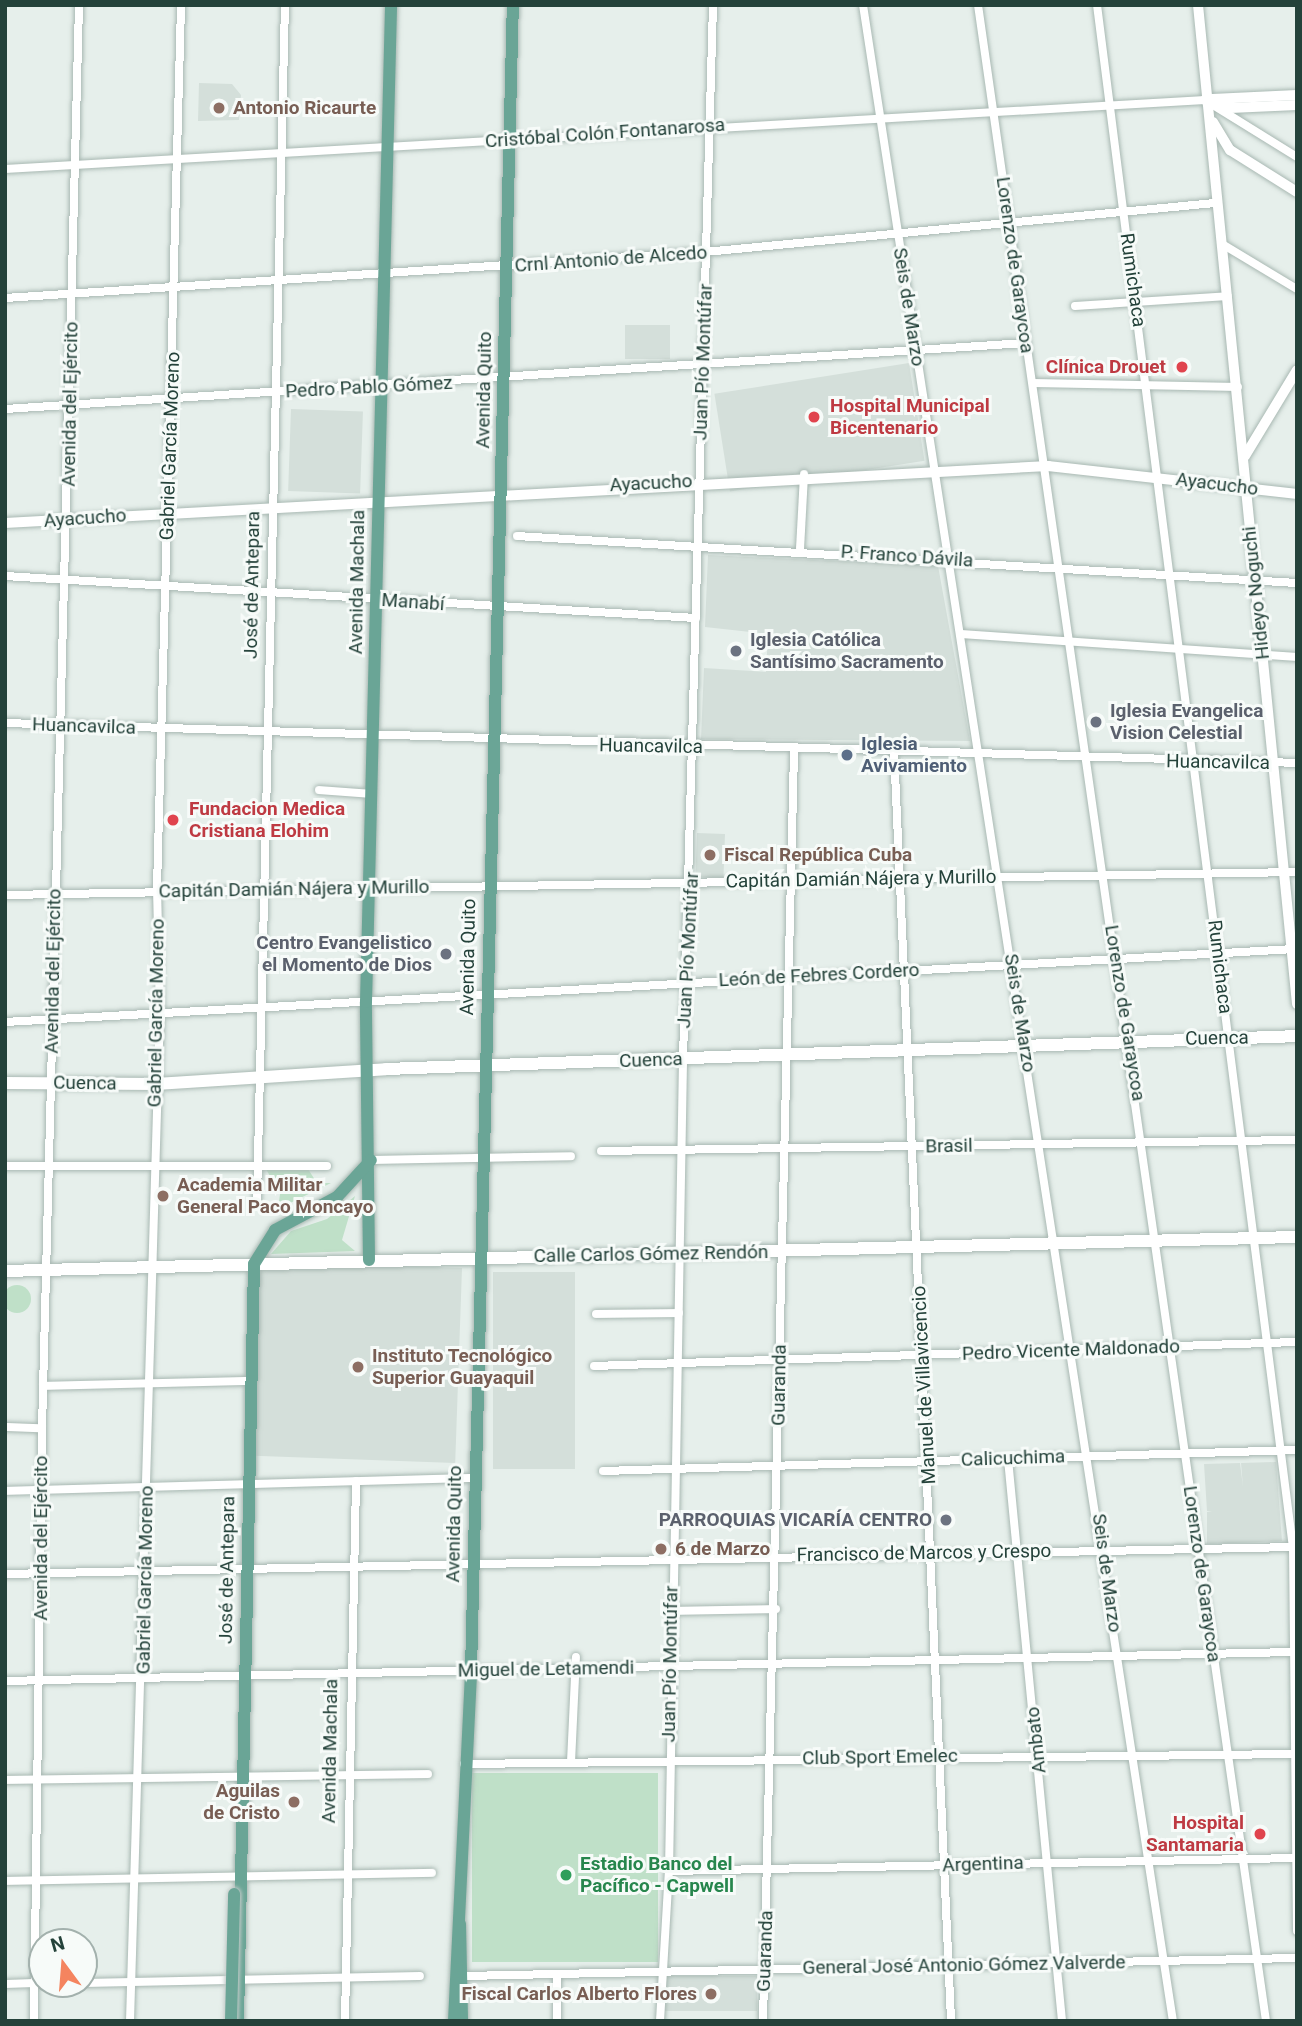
<!DOCTYPE html>
<meta charset="utf-8">
<style>
body{margin:0}
#map{position:relative;width:1302px;height:2026px;overflow:hidden;background:#e6efeb;font-family:Roboto,sans-serif}
div>[style]{position:absolute}
.built>*{inset:0;background:#d4dfda;transform-origin:0 0}
.green>*{inset:0;background:#bfe0c8;transform-origin:0 0}
.round{border-radius:50%}
.roads{filter:drop-shadow(0 0 2px #a8b8b2) drop-shadow(0 0 2px #a8b8b2)}
.minor>*{height:8px;margin:-4px;padding:0 4px;transform-origin:4px;border-radius:4px;background:#fff}
.tertiary>*{height:10px;margin:-5px;padding:0 5px;transform-origin:5px;border-radius:5px;background:#fff}
.secondary>*{height:12px;margin:-6px;padding:0 6px;transform-origin:6px;border-radius:6px;background:#fff}
.primary>*{height:12px;margin:-6px;padding:0 6px;transform-origin:6px;border-radius:6px;background:#6aa596}
.bridges{filter:drop-shadow(0 0 2px #c2cac8) drop-shadow(0 0 2px #c2cac8)}
.primary-bridge>*{height:12px;margin:-6px;padding:0 6px;transform-origin:6px;border-radius:6px;background:#6aa596}
.dots>*{width:19px;height:19px;translate:-50% -50%;box-sizing:border-box;border:4px solid #f7fbf9;border-radius:50%}
span{translate:-50% -50%;white-space:nowrap;text-align:center;line-height:1.15;-webkit-text-stroke:6px #f7fbf9;paint-order:stroke}
.education-label{font-size:19px;color:#785e54;font-weight:700}
.left{translate:0 -50%;text-align:left}
.right{translate:-100% -50%;text-align:right}
.street-label{font-size:19px;color:#24423a}
.health-label{font-size:19px;color:#be3a42;font-weight:700}
.worship-label{font-size:19px;color:#5b616d;font-weight:700}
.service-label{font-size:19px;color:#4e5e75;font-weight:700}
.leisure-label{font-size:19px;color:#27864d;font-weight:700}
.frame{position:absolute;inset:0;border:7px solid #24423a;pointer-events:none}
.north{position:absolute;left:28px;top:1928px;width:70px;height:70px;box-sizing:border-box;background:#f7fbf9;border:2px solid #a3b1ad;border-radius:50%;rotate:344deg;font-size:19px;font-weight:700;line-height:28px;text-align:center;color:#24423a}
.north::after{content:'';display:block;margin:auto;width:24px;height:32px;background:#f4845f;clip-path:polygon(50% 0,100% 100%,50% 72%,0 100%)}
</style>
<div id="map">
<div class="built">
<div style="clip-path:polygon(199px 83px,232px 84px,241px 95px,239px 120px,198px 121px)"></div>
<div style="left:670px;top:325px;width:34px;height:45px;rotate:90deg"></div>
<div style="left:909px;top:363px;width:99px;height:197px;rotate:81deg"></div>
<div style="left:291px;top:409px;width:72px;height:82px;rotate:2deg"></div>
<div style="clip-path:polygon(708px 555px,938px 566px,970px 741px,701px 739px,704px 668px,766px 672px,768px 634px,705px 627px)"></div>
<div style="left:697px;top:833px;width:28px;height:44px;rotate:2deg"></div>
<div style="left:462px;top:1268px;width:195px;height:203px;rotate:92deg"></div>
<div style="left:493px;top:1272px;width:82px;height:197px"></div>
<div style="clip-path:polygon(1276px 1462px,1282px 1541px,1207px 1544px,1207px 1512px,1212px 1512px,1207px 1511px,1204px 1464px,1240px 1463px,1243px 1487px,1241px 1463px)"></div>
<div style="left:665px;top:1976px;width:92px;height:35px"></div>
</div>
<div class="green">
<div style="clip-path:polygon(266px 1169px,308px 1169px,317px 1183px,331px 1183px,278px 1209px,280px 1194px)"></div>
<div style="clip-path:polygon(355px 1196px,342px 1240px,355px 1251px,271px 1254px,291px 1231px,327px 1219px)"></div>
<div class="round" style="left:3px;top:1285px;width:28px;height:28px"></div>
<div style="left:658px;top:1773px;width:189px;height:186px;rotate:90deg"></div>
</div>
<div class="roads">
<div class="minor">
<div style="left:863px;top:5px;width:2040px;rotate:81.26deg"></div>
<div style="left:978px;top:5px;width:2036px;rotate:81.87deg"></div>
<div style="left:1097px;top:5px;width:1554px;rotate:82.76deg"></div>
<div style="left:1293px;top:1547px;width:384px;rotate:89.4deg"></div>
<div style="left:5px;top:169px;width:1202px;rotate:-3.29deg"></div>
<div style="left:1205px;top:100px;width:108px;rotate:31.8deg"></div>
<div style="left:1222px;top:244px;width:87px;rotate:31deg"></div>
<div style="left:5px;top:298px;width:702px;rotate:-3.76deg"></div>
<div style="left:705px;top:252px;width:512px;rotate:-5.49deg"></div>
<div style="left:1075px;top:306px;width:153px;rotate:-3.7deg"></div>
<div style="left:1033px;top:383px;width:205px;rotate:1.1deg"></div>
<div style="left:5px;top:409px;width:1023px;rotate:-3.7deg"></div>
<div style="left:517px;top:536px;width:781px;rotate:3.45deg"></div>
<div style="left:800px;top:549px;width:75px;rotate:-86.9deg"></div>
<div style="left:5px;top:576px;width:692px;rotate:3.48deg"></div>
<div style="left:961px;top:634px;width:337px;rotate:3.9deg"></div>
<div style="left:5px;top:723px;width:1293px;rotate:1.77deg"></div>
<div style="left:894px;top:750px;width:1272px;rotate:87.43deg"></div>
<div style="left:319px;top:790px;width:53px;rotate:4.3deg"></div>
<div style="left:5px;top:895px;width:1292px;rotate:-1.02deg"></div>
<div style="left:5px;top:1022px;width:1292px;rotate:-3.24deg"></div>
<div style="left:601px;top:1151px;width:696px;rotate:-0.91deg"></div>
<div style="left:371px;top:1160px;width:200px;rotate:-1.1deg"></div>
<div style="left:5px;top:1166px;width:322px"></div>
<div style="left:257px;top:1200px;width:1195px;rotate:-88.66deg"></div>
<div style="left:596px;top:1314px;width:83px;rotate:-0.7deg"></div>
<div style="left:594px;top:1366px;width:703px;rotate:-1.96deg"></div>
<div style="left:43px;top:1386px;width:208px;rotate:-1.4deg"></div>
<div style="left:5px;top:1427px;width:37px;rotate:2deg"></div>
<div style="left:1008px;top:1459px;width:565px;rotate:84.51deg"></div>
<div style="left:603px;top:1471px;width:694px;rotate:-1.73deg"></div>
<div style="left:5px;top:1491px;width:469px;rotate:-1.6deg"></div>
<div style="left:5px;top:1574px;width:1292px;rotate:-1.2deg"></div>
<div style="left:671px;top:1611px;width:105px;rotate:-1.1deg"></div>
<div style="left:5px;top:1681px;width:1292px;rotate:-1.29deg"></div>
<div style="left:571px;top:1762px;width:105px;rotate:-87.3deg"></div>
<div style="left:464px;top:1764px;width:833px;rotate:-0.69deg"></div>
<div style="left:5px;top:1780px;width:423px;rotate:-0.8deg"></div>
<div style="left:669px;top:1871px;width:628px;rotate:-1.19deg"></div>
<div style="left:5px;top:1881px;width:427px;rotate:-1.1deg"></div>
<div style="left:557px;top:1974px;width:47px;rotate:90deg"></div>
<div style="left:464px;top:1976px;width:833px;rotate:-1.24deg"></div>
<div style="left:84px;top:1983px;width:336px;rotate:-1.2deg"></div>
<div style="left:5px;top:1984px;width:37px;rotate:-2deg"></div>
<div style="left:34px;top:2021px;width:593px;rotate:-89.23deg"></div>
<div style="left:42px;top:1428px;width:1423px;rotate:-88.51deg"></div>
<div style="left:130px;top:2021px;width:1010px;rotate:-88.3deg"></div>
<div style="left:160px;top:1011px;width:123px;rotate:-91.4deg"></div>
<div style="left:157px;top:888px;width:883px;rotate:-88.44deg"></div>
<div style="left:345px;top:2021px;width:540px;rotate:-88.83deg"></div>
<div style="left:660px;top:2021px;width:150px;rotate:-86.6deg"></div>
<div style="left:669px;top:1871px;width:812px;rotate:-89.01deg"></div>
<div style="left:683px;top:1059px;width:1054px;rotate:-88.37deg"></div>
<div style="left:763px;top:2021px;width:1272px;rotate:-88.6deg"></div>
</div>
<div class="tertiary">
<div style="left:1198px;top:5px;width:1004px;rotate:84.34deg"></div>
<div style="left:1212px;top:99px;width:85px;rotate:-2.7deg"></div>
<div style="left:1205px;top:100px;width:26px;rotate:18deg"></div>
<div style="left:1230px;top:108px;width:67px;rotate:-2.6deg"></div>
<div style="left:1213px;top:122px;width:33px;rotate:59deg"></div>
<div style="left:1230px;top:150px;width:79px;rotate:32.1deg"></div>
<div style="left:1245px;top:456px;width:100px;rotate:-58.8deg"></div>
<div style="left:5px;top:523px;width:1045px;rotate:-3.13deg"></div>
<div style="left:1048px;top:466px;width:251px;rotate:6.4deg"></div>
</div>
<div class="secondary">
<div style="left:5px;top:1083px;width:151px;rotate:0.4deg"></div>
<div style="left:156px;top:1084px;width:230px;rotate:-3.7deg"></div>
<div style="left:386px;top:1069px;width:912px;rotate:-2.07deg"></div>
<div style="left:5px;top:1271px;width:1292px;rotate:-1.51deg"></div>
</div>
<div class="primary">
<div style="left:369px;top:1260px;width:258px;rotate:-90.7deg"></div>
<div style="left:366px;top:1002px;width:997px;rotate:-88.56deg"></div>
<div style="left:460px;top:1924px;width:97px;rotate:88.8deg"></div>
<div style="left:238px;top:2021px;width:757px;rotate:-88.79deg"></div>
<div style="left:254px;top:1264px;width:40px;rotate:-58deg"></div>
<div style="left:275px;top:1230px;width:70px;rotate:-28deg"></div>
<div style="left:337px;top:1197px;width:50px;rotate:-47.4deg"></div>
<div style="left:454px;top:2021px;width:351px;rotate:-87.2deg"></div>
<div style="left:471px;top:1670px;width:1666px;rotate:-88.56deg"></div>
</div>
</div>
<div class="bridges">
<div class="primary-bridge">
<div style="left:231px;top:2021px;width:127px;rotate:-88.6deg"></div>
</div>
</div>
<div class="dots">
<div style="left:219px;top:108px;background:#8d6e63"></div>
<div style="left:1182px;top:367px;background:#e0444e"></div>
<div style="left:814px;top:417px;background:#e0444e"></div>
<div style="left:736px;top:651px;background:#6b7280"></div>
<div style="left:1096px;top:722px;background:#6b7280"></div>
<div style="left:847px;top:755px;background:#5c6f8a"></div>
<div style="left:173px;top:820px;background:#e0444e"></div>
<div style="left:710px;top:855px;background:#8d6e63"></div>
<div style="left:446px;top:954px;background:#6b7280"></div>
<div style="left:163px;top:1196px;background:#8d6e63"></div>
<div style="left:358px;top:1367px;background:#8d6e63"></div>
<div style="left:946px;top:1520px;background:#6b7280"></div>
<div style="left:661px;top:1549px;background:#8d6e63"></div>
<div style="left:294px;top:1802px;background:#8d6e63"></div>
<div style="left:1260px;top:1834px;background:#e0444e"></div>
<div style="left:566px;top:1875px;background:#2e9e5b"></div>
<div style="left:711px;top:1994px;background:#8d6e63"></div>
</div>
<div class="education-label">
<span class="left" style="left:233px;top:108px">Antonio Ricaurte</span>
<span class="left" style="left:724px;top:855px">Fiscal República Cuba</span>
<span class="left" style="left:177px;top:1196px">Academia Militar<br>General Paco Moncayo</span>
<span class="left" style="left:372px;top:1367px">Instituto Tecnológico<br>Superior Guayaquil</span>
<span class="left" style="left:675px;top:1549px">6 de Marzo</span>
<span class="right" style="left:280px;top:1802px">Aguilas<br>de Cristo</span>
<span class="right" style="left:697px;top:1994px">Fiscal Carlos Alberto Flores</span>
</div>
<div class="street-label">
<span style="left:605px;top:133px;rotate:-4deg">Cristóbal Colón Fontanarosa</span>
<span style="left:611px;top:259px;rotate:-4deg">Crnl Antonio de Alcedo</span>
<span style="left:1015px;top:265px;rotate:82deg">Lorenzo de Garaycoa</span>
<span style="left:1133px;top:280px;rotate:82deg">Rumichaca</span>
<span style="left:909px;top:307px;rotate:81deg">Seis de Marzo</span>
<span style="left:703px;top:362px;rotate:-88deg">Juan Pío Montúfar</span>
<span style="left:369px;top:387px;rotate:-3deg">Pedro Pablo Gómez</span>
<span style="left:484px;top:390px;rotate:-89deg">Avenida Quito</span>
<span style="left:70px;top:404px;rotate:-89deg">Avenida del Ejército</span>
<span style="left:170px;top:446px;rotate:-88deg">Gabriel García Moreno</span>
<span style="left:651px;top:483px;rotate:-3deg">Ayacucho</span>
<span style="left:1217px;top:484px;rotate:7deg">Ayacucho</span>
<span style="left:85px;top:518px;rotate:-4deg">Ayacucho</span>
<span style="left:907px;top:556px;rotate:4deg">P. Franco Dávila</span>
<span style="left:357px;top:582px;rotate:-89deg">Avenida Machala</span>
<span style="left:252px;top:585px;rotate:-89deg">José de Antepara</span>
<span style="left:1256px;top:593px;rotate:-96deg">Hideyo Noguchi</span>
<span style="left:413px;top:602px;rotate:4deg">Manabí</span>
<span style="left:84px;top:726px;rotate:2deg">Huancavilca</span>
<span style="left:651px;top:746px;rotate:1deg">Huancavilca</span>
<span style="left:1218px;top:762px;rotate:1deg">Huancavilca</span>
<span style="left:861px;top:879px;rotate:-1deg">Capitán Damián Nájera y Murillo</span>
<span style="left:294px;top:889px;rotate:-1deg">Capitán Damián Nájera y Murillo</span>
<span style="left:688px;top:950px;rotate:-87deg">Juan Pío Montúfar</span>
<span style="left:468px;top:957px;rotate:-89deg">Avenida Quito</span>
<span style="left:1220px;top:967px;rotate:83deg">Rumichaca</span>
<span style="left:53px;top:971px;rotate:-89deg">Avenida del Ejército</span>
<span style="left:819px;top:975px;rotate:-3deg">León de Febres Cordero</span>
<span style="left:156px;top:1013px;rotate:-89deg">Gabriel García Moreno</span>
<span style="left:1020px;top:1013px;rotate:81deg">Seis de Marzo</span>
<span style="left:1125px;top:1013px;rotate:81deg">Lorenzo de Garaycoa</span>
<span style="left:1217px;top:1038px;rotate:-1deg">Cuenca</span>
<span style="left:651px;top:1060px;rotate:-2deg">Cuenca</span>
<span style="left:85px;top:1083px;rotate:1deg">Cuenca</span>
<span style="left:949px;top:1146px;rotate:-1deg">Brasil</span>
<span style="left:651px;top:1254px;rotate:-1deg">Calle Carlos Gómez Rendón</span>
<span style="left:1071px;top:1350px;rotate:-2deg">Pedro Vicente Maldonado</span>
<span style="left:779px;top:1385px;rotate:-89deg">Guaranda</span>
<span style="left:924px;top:1385px;rotate:-93deg">Manuel de Villavicencio</span>
<span style="left:1013px;top:1458px;rotate:-2deg">Calicuchima</span>
<span style="left:454px;top:1524px;rotate:-89deg">Avenida Quito</span>
<span style="left:41px;top:1538px;rotate:-90deg">Avenida del Ejército</span>
<span style="left:924px;top:1553px;rotate:-1deg">Francisco de Marcos y Crespo</span>
<span style="left:227px;top:1570px;rotate:-89deg">José de Antepara</span>
<span style="left:1107px;top:1573px;rotate:82deg">Seis de Marzo</span>
<span style="left:1202px;top:1574px;rotate:82deg">Lorenzo de Garaycoa</span>
<span style="left:145px;top:1580px;rotate:-89deg">Gabriel García Moreno</span>
<span style="left:670px;top:1664px;rotate:-89deg">Juan Pío Montúfar</span>
<span style="left:546px;top:1669px;rotate:-1deg">Miguel de Letamendi</span>
<span style="left:1036px;top:1740px;rotate:-96deg">Ambato</span>
<span style="left:330px;top:1751px;rotate:-89deg">Avenida Machala</span>
<span style="left:880px;top:1757px;rotate:-1deg">Club Sport Emelec</span>
<span style="left:983px;top:1864px;rotate:-2deg">Argentina</span>
<span style="left:765px;top:1951px;rotate:-88deg">Guaranda</span>
<span style="left:964px;top:1965px;rotate:-1deg">General José Antonio Gómez Valverde</span>
</div>
<div class="health-label">
<span class="right" style="left:1166px;top:367px">Clínica Drouet</span>
<span class="left" style="left:830px;top:417px">Hospital Municipal<br>Bicentenario</span>
<span class="left" style="left:189px;top:820px">Fundacion Medica<br>Cristiana Elohim</span>
<span class="right" style="left:1244px;top:1834px">Hospital<br>Santamaria</span>
</div>
<div class="worship-label">
<span class="left" style="left:750px;top:651px">Iglesia Católica<br>Santísimo Sacramento</span>
<span class="left" style="left:1110px;top:722px">Iglesia Evangelica<br>Vision Celestial</span>
<span class="right" style="left:432px;top:954px">Centro Evangelistico<br>el Momento de Dios</span>
<span class="right" style="left:932px;top:1520px">PARROQUIAS VICARÍA CENTRO</span>
</div>
<div class="service-label">
<span class="left" style="left:861px;top:755px">Iglesia<br>Avivamiento</span>
</div>
<div class="leisure-label">
<span class="left" style="left:580px;top:1875px">Estadio Banco del<br>Pacífico - Capwell</span>
</div>
<div class="frame"></div>
<div class="north">N</div>
</div>
